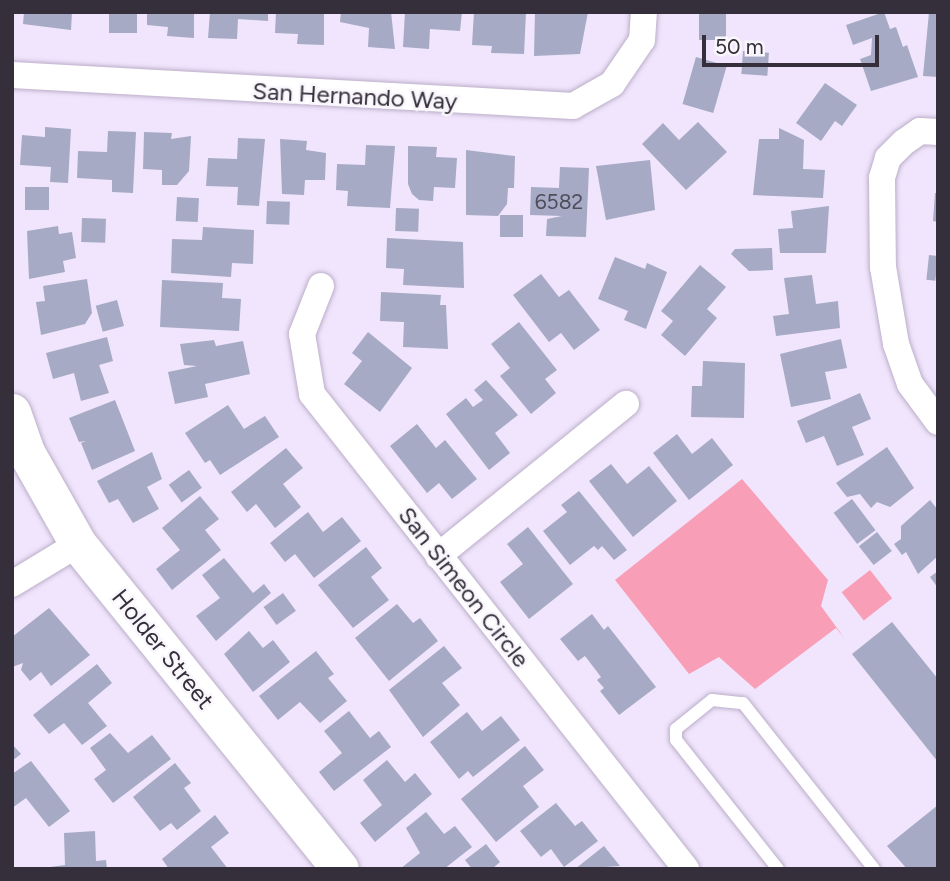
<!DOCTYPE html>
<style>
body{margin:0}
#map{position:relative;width:950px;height:881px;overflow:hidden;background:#f0e5fc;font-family:Figtree,sans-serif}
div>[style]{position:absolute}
.green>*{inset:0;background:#f89eb7;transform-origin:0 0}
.building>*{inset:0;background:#a6aac5;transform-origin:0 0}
.roads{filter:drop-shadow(0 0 2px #bbaec9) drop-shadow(0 0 2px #bbaec9)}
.lane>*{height:12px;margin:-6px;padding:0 6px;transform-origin:6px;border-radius:6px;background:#fff}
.street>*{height:26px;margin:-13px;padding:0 13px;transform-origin:13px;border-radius:13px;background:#fff}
.secondary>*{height:37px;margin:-18.5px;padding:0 18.5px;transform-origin:18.5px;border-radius:18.5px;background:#fff}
span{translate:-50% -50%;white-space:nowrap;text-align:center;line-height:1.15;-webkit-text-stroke:5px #f9f6fc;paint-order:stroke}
.number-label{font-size:21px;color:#504e5d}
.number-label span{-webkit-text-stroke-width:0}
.street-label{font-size:24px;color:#342f3a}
.frame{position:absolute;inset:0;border:14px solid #342f3a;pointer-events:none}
.scale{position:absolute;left:702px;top:35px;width:177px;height:32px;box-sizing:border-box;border:4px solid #342f3a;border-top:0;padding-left:9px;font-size:21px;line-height:24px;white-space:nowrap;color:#342f3a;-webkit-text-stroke:5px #f9f6fc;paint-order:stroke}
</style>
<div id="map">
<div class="green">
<div style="clip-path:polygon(742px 479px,828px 580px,821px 606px,845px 639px,836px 628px,755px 689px,719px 657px,689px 674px,615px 580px)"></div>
<div style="left:870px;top:570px;width:36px;height:36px;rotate:52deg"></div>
</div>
<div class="building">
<div style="clip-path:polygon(24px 12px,72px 12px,71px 30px,23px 24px)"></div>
<div style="left:109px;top:12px;width:28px;height:21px"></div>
<div style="clip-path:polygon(147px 12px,194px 12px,194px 38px,167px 36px,168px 27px,147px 25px)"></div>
<div style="clip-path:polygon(210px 12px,268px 12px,268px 21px,238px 19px,237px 39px,208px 38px)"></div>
<div style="clip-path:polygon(276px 12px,324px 12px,324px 45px,297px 44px,298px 34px,275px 33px)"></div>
<div style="clip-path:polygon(341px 12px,391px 12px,395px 49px,368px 47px,369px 28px,340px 22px)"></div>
<div style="clip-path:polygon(405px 12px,462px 12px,460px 31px,430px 29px,429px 49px,403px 47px)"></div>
<div style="clip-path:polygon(474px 12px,526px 12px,524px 54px,491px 53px,492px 46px,472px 45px)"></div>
<div style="clip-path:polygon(535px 12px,588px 12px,580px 54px,534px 56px)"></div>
<div style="left:699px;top:12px;width:27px;height:28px"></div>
<div style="clip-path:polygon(884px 12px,890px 29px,896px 27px,903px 47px,907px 45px,918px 77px,871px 91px,860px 59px,871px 55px,872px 38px,853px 45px,846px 25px)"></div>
<div style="clip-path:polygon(929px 12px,938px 12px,938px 77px,923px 76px)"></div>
<div style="left:743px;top:51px;width:26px;height:23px;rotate:4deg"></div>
<div style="left:696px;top:57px;width:32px;height:49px;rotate:16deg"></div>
<div style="clip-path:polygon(825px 83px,857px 105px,842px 126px,835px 121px,821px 141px,796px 123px)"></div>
<div style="clip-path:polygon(698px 122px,727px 152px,686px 190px,642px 144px,663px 123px,679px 140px)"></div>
<div style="clip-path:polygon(45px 127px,71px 129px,68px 183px,50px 182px,51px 167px,20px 165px,22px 135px,45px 137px)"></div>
<div style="clip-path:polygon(779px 128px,804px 140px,803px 169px,825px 170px,823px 198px,753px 195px,759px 139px,779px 139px)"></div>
<div style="clip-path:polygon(108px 131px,136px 132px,133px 193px,112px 192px,112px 180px,77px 178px,78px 151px,107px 152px)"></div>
<div style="clip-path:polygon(144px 132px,172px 133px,171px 139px,191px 136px,189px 171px,177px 185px,162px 185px,162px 170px,143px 169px)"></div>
<div style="clip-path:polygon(238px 138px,265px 139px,259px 206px,237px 205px,238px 187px,206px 186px,208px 158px,237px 159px)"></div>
<div style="clip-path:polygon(280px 139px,307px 141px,306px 150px,326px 153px,325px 180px,305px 180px,304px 195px,282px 194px)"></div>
<div style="clip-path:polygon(366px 145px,395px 146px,390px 208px,347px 206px,348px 191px,336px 190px,337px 164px,365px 165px)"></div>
<div style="clip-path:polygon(408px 146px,437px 147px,436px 157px,457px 158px,455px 188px,434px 187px,433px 201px,419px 200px,412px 194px,408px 184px)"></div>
<div style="clip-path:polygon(466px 150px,515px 156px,514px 188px,508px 188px,507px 204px,498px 216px,466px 215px)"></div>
<div style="clip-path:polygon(650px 160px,655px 210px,606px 220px,596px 166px)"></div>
<div style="clip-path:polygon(560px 167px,589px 168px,586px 237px,546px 236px,547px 219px,562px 216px,530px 215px,531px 187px,559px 188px)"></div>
<div style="left:25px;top:187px;width:24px;height:23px"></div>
<div style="clip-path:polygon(935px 193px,938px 193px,938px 222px,933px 221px)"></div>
<div style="left:177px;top:197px;width:22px;height:24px;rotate:3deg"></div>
<div style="left:267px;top:201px;width:23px;height:23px;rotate:2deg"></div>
<div style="clip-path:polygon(829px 206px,826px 253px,780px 253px,778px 229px,793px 228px,791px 211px)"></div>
<div style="left:396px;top:208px;width:23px;height:23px;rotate:2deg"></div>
<div style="left:500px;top:215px;width:23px;height:22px"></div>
<div style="left:82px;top:218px;width:24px;height:24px;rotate:2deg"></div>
<div style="clip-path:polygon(58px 226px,59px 234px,72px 232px,76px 258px,63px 261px,65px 272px,29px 279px,27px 231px)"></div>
<div style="clip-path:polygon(203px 227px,254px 230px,253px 264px,232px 263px,231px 277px,171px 273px,172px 239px,202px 240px)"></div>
<div style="clip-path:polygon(387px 238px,463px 242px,464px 288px,403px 285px,404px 269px,386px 268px)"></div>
<div style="clip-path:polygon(772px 248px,773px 270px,749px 271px,731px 254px,735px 249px)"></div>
<div style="left:929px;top:255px;width:9px;height:25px;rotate:6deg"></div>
<div style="clip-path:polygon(615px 257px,645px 269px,647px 263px,667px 272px,646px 329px,624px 320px,628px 311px,598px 299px)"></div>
<div style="clip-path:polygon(700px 265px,726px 287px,707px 309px,717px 318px,685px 356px,661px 335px,673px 321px,661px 311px)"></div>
<div style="clip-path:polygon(541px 274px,559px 297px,569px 290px,600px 330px,574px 350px,561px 333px,549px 342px,513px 295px)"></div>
<div style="clip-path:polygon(812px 275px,816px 304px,838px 301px,840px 328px,776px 336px,773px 316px,789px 314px,784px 278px)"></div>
<div style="clip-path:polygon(87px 279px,92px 313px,85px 324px,41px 335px,36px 302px,45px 301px,43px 286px)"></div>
<div style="clip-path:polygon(162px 280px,223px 283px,222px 298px,241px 299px,239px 331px,160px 327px)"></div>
<div style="clip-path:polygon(381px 292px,441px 295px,440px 305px,446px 305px,448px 349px,403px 347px,404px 322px,380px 321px)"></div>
<div style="left:117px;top:300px;width:27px;height:22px;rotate:75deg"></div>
<div style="clip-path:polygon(519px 322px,557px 370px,545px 379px,556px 393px,531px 414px,500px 376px,510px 368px,491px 344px)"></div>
<div style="clip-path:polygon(368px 332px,412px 368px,380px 412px,344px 384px,362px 361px,352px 353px)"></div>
<div style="clip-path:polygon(107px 337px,113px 361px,99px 365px,109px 393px,81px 401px,74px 373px,53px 379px,46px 353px)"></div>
<div style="clip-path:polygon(841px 339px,847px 368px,825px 372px,831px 399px,791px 407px,780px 354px)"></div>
<div style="clip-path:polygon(214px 340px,216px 346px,243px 341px,250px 374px,205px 384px,208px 397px,175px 404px,168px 372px,197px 366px,184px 365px,180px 344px)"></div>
<div style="clip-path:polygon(703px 361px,745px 363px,744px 418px,691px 417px,692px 386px,702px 386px)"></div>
<div style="clip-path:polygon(486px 380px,518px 415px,495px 433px,510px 453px,489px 470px,446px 414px,466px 398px,473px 407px,483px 400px,474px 390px)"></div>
<div style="clip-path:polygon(860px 393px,871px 419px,852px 427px,864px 455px,837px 466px,824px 436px,806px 443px,797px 421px)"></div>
<div style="clip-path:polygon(115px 400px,135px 451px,92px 470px,81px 443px,86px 441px,79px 442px,69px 418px)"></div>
<div style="clip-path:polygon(228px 405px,244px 429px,265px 416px,279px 437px,220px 475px,210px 460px,205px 463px,185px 433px)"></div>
<div style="clip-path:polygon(417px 424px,436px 448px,445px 440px,477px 479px,452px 499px,439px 483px,427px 493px,390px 446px)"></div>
<div style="clip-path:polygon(677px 434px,692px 454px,712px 438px,733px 465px,689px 500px,653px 453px)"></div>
<div style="clip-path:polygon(887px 447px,914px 488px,890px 507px,877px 502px,871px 508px,860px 494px,847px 497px,836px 483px)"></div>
<div style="clip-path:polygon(286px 448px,303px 468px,283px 484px,301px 507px,275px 528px,256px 504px,247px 512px,231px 492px)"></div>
<div style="clip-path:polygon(152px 452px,162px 479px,147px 487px,159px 509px,133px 523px,118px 499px,109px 503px,97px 481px)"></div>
<div style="clip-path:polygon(611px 464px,627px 484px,649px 466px,677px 501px,633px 537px,589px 481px)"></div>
<div style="left:189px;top:470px;width:22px;height:25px;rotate:54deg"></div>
<div style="clip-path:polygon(579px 491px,627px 550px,614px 560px,602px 546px,598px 550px,594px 546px,570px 565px,543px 531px,567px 512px,561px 505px)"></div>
<div style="clip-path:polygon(200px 496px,219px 519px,205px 530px,221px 550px,172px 590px,156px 569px,180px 550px,162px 528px)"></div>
<div style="left:852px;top:499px;width:39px;height:23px;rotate:53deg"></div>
<div style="clip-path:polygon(930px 500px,938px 510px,938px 556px,918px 574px,906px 552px,902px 555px,894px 544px,901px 539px,901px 526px)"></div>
<div style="clip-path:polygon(308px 512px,323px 532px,342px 517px,361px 541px,314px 578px,295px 554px,285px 562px,270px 543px)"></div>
<div style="clip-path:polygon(528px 527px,573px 584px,529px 619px,500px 582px,523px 564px,507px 544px)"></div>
<div style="left:877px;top:532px;width:24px;height:23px;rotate:52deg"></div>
<div style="clip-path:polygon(366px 547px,382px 568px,371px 577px,389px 600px,353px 628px,318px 585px)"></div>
<div style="clip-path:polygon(224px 558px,253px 593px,264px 584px,271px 593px,216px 641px,196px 616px,220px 598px,202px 575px)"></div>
<div style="clip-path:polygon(938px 571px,938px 588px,930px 577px)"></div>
<div style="left:283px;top:593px;width:22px;height:24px;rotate:54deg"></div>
<div style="clip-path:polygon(397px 604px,413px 623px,420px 618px,438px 641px,389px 681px,355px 638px)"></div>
<div style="clip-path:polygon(49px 608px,90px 655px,51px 686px,41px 672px,30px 681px,21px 670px,23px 663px,12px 667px,12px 637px)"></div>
<div style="clip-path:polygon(592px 614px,604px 630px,608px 626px,656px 687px,619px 715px,600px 691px,604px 688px,597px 680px,601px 677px,585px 656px,578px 661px,560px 639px)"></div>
<div style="clip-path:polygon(892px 622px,938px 679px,938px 762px,852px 654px)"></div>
<div style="clip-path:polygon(249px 631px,263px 648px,273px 640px,290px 662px,253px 692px,224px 654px)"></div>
<div style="clip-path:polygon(444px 646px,462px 668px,442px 683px,460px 705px,423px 737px,389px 690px)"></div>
<div style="clip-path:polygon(316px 651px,334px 674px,328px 678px,347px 701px,320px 723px,300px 702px,278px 720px,259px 696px)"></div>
<div style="clip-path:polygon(97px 664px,112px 683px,88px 703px,107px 726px,82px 745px,64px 723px,49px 734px,33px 715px)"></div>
<div style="clip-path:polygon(349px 711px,370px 738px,379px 731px,391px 747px,334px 791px,319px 772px,342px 753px,324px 731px)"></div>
<div style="clip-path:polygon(467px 712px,482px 731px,501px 716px,520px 740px,473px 777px,468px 771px,459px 779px,430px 742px)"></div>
<div style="clip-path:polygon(110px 733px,128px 753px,152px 735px,171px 759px,113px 803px,94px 779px,106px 770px,90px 748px)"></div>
<div style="clip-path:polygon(12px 744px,21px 754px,12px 761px)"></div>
<div style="clip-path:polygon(525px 746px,544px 770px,523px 786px,539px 807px,496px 842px,461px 799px)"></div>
<div style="clip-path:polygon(387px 760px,405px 782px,415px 773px,432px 794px,375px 842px,360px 823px,382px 805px,363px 780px)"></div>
<div style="clip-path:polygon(31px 761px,70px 811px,49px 827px,26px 798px,12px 808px,12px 774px)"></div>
<div style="clip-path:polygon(175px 763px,191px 783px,184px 788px,201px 811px,177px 830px,171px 823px,160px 831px,133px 797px)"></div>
<div style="clip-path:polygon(556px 803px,575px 826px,582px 821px,598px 841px,564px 867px,551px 849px,541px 857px,520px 831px)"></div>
<div style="clip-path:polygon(938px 805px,938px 869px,907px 869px,887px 846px)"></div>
<div style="clip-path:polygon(426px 812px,444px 834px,455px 826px,472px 847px,444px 869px,400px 869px,420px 853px,406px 828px)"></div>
<div style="clip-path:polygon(215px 815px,229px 833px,211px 847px,228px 869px,169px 869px,162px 859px)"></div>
<div style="clip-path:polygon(95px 831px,96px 861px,106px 860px,107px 869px,35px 869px,65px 865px,64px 833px)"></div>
<div style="clip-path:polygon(486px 844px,500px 862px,492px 869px,472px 869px,465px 860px)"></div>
<div style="clip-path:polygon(604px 846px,620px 866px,575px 869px)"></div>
</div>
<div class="roads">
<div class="lane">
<div style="left:778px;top:869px;width:164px;rotate:-128.3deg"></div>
<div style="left:676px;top:740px;width:11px;rotate:-90deg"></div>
<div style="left:676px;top:729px;width:46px;rotate:-38.9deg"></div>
<div style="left:712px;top:700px;width:31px;rotate:6deg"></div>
<div style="left:743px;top:703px;width:211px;rotate:51.7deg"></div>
</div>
<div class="street">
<div style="left:12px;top:75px;width:562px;rotate:3.16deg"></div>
<div style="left:573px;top:106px;width:45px;rotate:-29.4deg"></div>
<div style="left:612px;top:84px;width:53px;rotate:-55.7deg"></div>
<div style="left:642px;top:40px;width:28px;rotate:-86deg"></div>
<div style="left:938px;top:132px;width:18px;rotate:-177deg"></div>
<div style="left:920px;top:131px;width:19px;rotate:145deg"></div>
<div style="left:904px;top:142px;width:23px;rotate:135deg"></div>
<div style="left:888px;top:158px;width:21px;rotate:107deg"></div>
<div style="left:882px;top:178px;width:89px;rotate:89.4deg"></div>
<div style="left:883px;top:267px;width:78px;rotate:80.4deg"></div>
<div style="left:896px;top:344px;width:42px;rotate:70.7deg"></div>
<div style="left:910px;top:384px;width:47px;rotate:53.6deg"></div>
<div style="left:321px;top:286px;width:52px;rotate:111.6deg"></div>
<div style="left:302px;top:334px;width:61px;rotate:80.5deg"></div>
<div style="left:312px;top:394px;width:605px;rotate:51.78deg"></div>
<div style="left:438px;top:556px;width:242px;rotate:-39deg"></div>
<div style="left:12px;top:584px;width:77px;rotate:-31.2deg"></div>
</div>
<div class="secondary">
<div style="left:12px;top:412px;width:42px;rotate:70.7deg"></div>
<div style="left:26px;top:452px;width:106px;rotate:60.5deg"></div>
<div style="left:78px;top:544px;width:417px;rotate:51.1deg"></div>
</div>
</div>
<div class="number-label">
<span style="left:559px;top:202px">6582</span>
</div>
<div class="street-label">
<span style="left:355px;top:96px;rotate:3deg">San Hernando Way</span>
<span style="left:464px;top:587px;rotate:52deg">San Simeon Circle</span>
<span style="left:163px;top:649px;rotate:51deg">Holder Street</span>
</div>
<div class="frame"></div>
<div class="scale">50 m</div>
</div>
